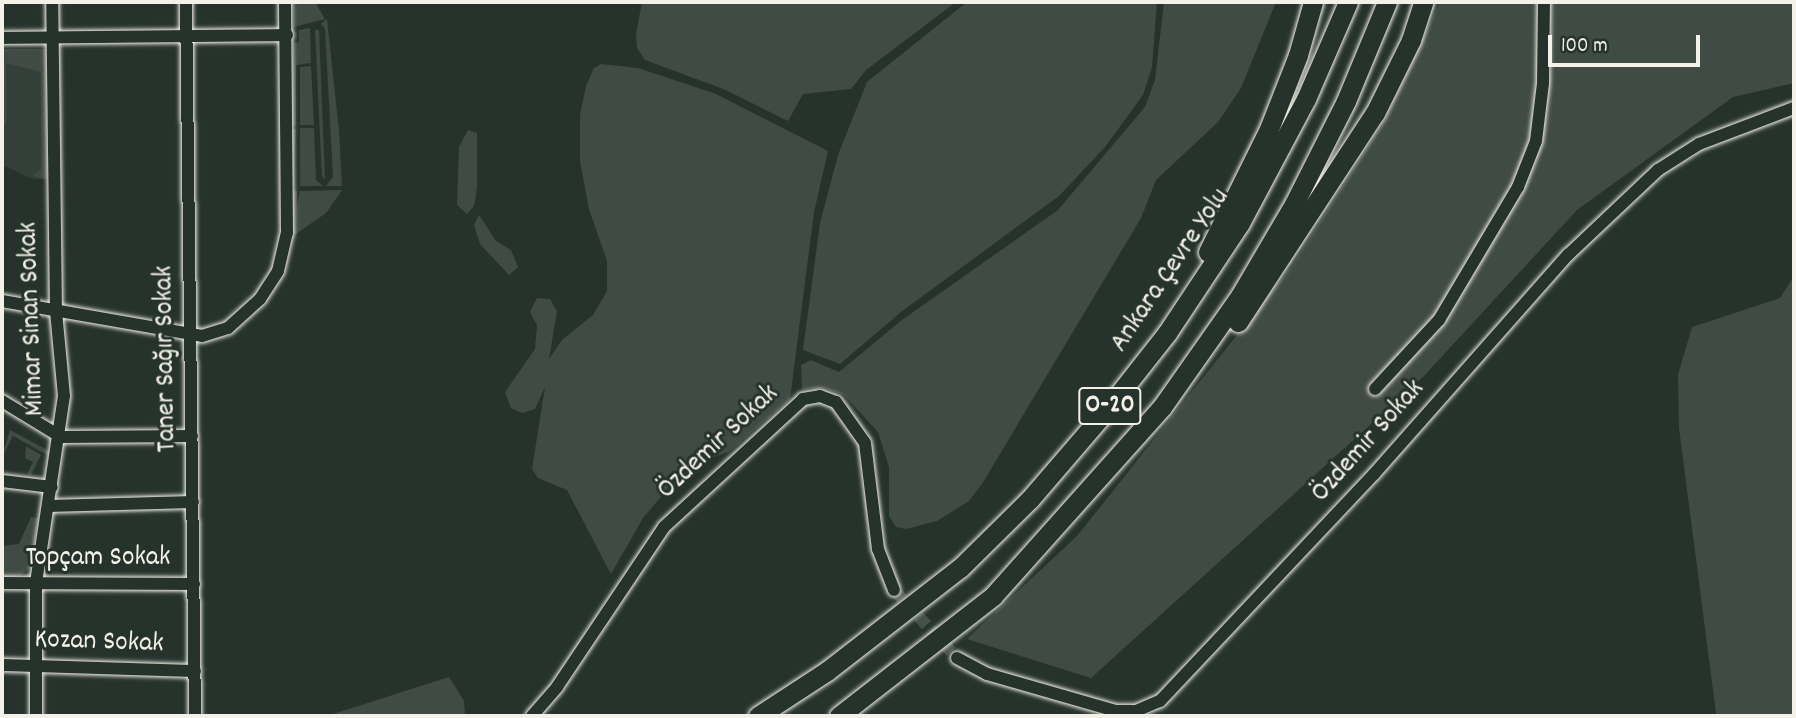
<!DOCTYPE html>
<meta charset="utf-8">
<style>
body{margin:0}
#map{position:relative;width:1796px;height:718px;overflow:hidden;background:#26332d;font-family:Dekko,sans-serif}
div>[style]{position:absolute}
.built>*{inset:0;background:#333f39}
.green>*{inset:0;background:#414b45}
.minor-tunnel>*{height:12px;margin-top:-6px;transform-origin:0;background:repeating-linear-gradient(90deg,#455049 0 12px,transparent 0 18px)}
.roads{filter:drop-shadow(0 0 2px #f4f1e8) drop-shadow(0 0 2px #f4f1e8)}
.minor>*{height:12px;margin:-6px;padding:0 6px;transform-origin:6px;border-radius:6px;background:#26332d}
.highway>*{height:19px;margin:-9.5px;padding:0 9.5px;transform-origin:9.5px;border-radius:9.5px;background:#26332d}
span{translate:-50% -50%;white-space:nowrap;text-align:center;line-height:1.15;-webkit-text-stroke:6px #26332d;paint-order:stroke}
.shield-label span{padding:2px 5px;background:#26332d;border:2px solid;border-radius:5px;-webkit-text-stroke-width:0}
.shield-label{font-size:26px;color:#f4f1e8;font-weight:700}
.street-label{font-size:28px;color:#f4f1e8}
.frame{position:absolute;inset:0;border:4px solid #f4f1e8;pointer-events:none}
.scale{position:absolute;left:1548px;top:35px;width:152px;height:32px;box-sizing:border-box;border:4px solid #f4f1e8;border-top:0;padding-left:9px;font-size:21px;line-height:24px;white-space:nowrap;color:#f4f1e8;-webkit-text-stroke:5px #26332d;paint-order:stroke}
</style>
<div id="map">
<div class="built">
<div style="clip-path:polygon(46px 49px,47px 179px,33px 179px,2px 165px,2px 50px)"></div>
</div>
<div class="green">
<div style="clip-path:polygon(293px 2px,315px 2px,325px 19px,294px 27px)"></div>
<div style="clip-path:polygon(642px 2px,956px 2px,866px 70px,851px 89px,803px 94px,788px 121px,726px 90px,645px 60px,637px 48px,636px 34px)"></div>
<div style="clip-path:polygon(967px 2px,1157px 2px,1152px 67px,1143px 95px,1105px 147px,1059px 196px,901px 312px,840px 364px,803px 350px,820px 223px,838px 155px,867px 82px)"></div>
<div style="clip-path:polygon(1164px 2px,1276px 2px,1241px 88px,1218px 122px,1156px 180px,1141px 218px,982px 484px,969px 501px,937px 521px,906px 529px,896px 527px,889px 516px,889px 467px,878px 432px,844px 395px,823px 388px,802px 389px,801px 365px,811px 360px,839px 372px,902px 320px,1058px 210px,1145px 107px,1155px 80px)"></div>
<div style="clip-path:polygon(1440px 2px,1794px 2px,1794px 83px,1733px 97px,1577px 210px,1423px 377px,1091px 678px,967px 639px,1077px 536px,1292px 266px,1386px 118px)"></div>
<div style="clip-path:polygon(327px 19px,339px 131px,342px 186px,326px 186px,333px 177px,325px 29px,321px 24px)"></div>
<div style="clip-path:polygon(310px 28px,311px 63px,296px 65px,296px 125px,292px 125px,293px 43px,299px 42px,299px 30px)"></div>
<div style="clip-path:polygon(315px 30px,319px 30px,325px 179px,322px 177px)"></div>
<div style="clip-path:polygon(2px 49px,46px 49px,47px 179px,32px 176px,41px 169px,41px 72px,6px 63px,7px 118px,2px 134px)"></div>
<div style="clip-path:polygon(601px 64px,638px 68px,716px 94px,828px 151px,814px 212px,790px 399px,729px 452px,700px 461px,670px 486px,643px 518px,611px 574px,567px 490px,538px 478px,532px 469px,545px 387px,535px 409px,522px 413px,511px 408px,505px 392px,535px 349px,537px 325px,530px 312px,537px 298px,550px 299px,557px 311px,549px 359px,562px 340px,593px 315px,607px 291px,607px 261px,589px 209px,580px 161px,580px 115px,586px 86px,594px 68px)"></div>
<div style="clip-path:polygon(311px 66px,314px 125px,300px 125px,300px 67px)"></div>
<div style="clip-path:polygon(300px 128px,314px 128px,316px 180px,323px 186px,300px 186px)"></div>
<div style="clip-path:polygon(292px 129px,296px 129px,293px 186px)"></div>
<div style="clip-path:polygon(468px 130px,477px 133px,477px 188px,474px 206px,467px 214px,457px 205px,459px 147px)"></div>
<div style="clip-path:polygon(342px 190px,326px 213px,293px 236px,293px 191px,297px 191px,297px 206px,300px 191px)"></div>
<div style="clip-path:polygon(479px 215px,496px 241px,511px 250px,518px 267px,509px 275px,480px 244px,474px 225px)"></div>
<div style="clip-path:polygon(1794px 276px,1794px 716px,1713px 716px,1716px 713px,1679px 428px,1678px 375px,1692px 327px,1780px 298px)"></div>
<div style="clip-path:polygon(10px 430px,51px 452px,49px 456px,13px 436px,2px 457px)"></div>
<div style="clip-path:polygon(26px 446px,41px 455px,31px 475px,27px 474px,33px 462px,25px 458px)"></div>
<div style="clip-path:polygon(31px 517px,38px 518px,30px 568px,21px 575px,2px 578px,2px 546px,19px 544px)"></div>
<div style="clip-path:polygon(449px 677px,464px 701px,465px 716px,327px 716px)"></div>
</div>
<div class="minor-tunnel">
<div style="left:894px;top:590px;width:93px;rotate:47.2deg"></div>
</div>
<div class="roads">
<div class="minor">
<div style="left:186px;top:2px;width:714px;rotate:89.28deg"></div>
<div style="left:2px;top:38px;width:285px;rotate:-0.6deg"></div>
<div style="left:2px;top:301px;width:203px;rotate:9.9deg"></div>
<div style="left:202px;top:336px;width:27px;rotate:-17deg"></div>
<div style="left:228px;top:328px;width:43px;rotate:-42.2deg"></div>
<div style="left:260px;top:299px;width:33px;rotate:-57deg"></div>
<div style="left:278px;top:271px;width:39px;rotate:-77deg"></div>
<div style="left:287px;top:233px;width:231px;rotate:-90.5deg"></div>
<div style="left:1375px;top:389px;width:94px;rotate:-47.2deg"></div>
<div style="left:1439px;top:320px;width:155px;rotate:-59.3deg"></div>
<div style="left:1518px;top:187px;width:49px;rotate:-68.6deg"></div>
<div style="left:1536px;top:141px;width:58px;rotate:-83.1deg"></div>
<div style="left:1543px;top:83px;width:81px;rotate:-89.3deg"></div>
<div style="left:2px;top:401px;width:69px;rotate:31.4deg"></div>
<div style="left:61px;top:437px;width:131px;rotate:-0.4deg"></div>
<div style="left:2px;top:481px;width:50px;rotate:6.8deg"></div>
<div style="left:48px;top:506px;width:145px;rotate:-1.6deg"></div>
<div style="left:2px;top:583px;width:192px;rotate:0.3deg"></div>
<div style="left:957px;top:658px;width:34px;rotate:28deg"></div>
<div style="left:987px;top:674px;width:134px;rotate:16deg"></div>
<div style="left:1116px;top:711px;width:20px"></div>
<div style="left:1136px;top:711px;width:26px;rotate:-23deg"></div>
<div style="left:1160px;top:701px;width:312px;rotate:-46.7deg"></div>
<div style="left:1374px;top:474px;width:293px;rotate:-48.5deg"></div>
<div style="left:1568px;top:255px;width:124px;rotate:-43.4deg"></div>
<div style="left:1658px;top:170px;width:49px;rotate:-32.4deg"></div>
<div style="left:1699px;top:144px;width:102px;rotate:-20.8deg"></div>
<div style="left:2px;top:665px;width:193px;rotate:1.8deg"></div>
<div style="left:36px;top:716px;width:133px;rotate:-90deg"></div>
<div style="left:36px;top:583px;width:189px;rotate:-81.5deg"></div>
<div style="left:64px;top:396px;width:84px;rotate:-95.4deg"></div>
<div style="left:56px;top:312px;width:310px;rotate:-90.7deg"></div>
<div style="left:532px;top:716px;width:38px;rotate:-49deg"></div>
<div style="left:557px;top:687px;width:192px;rotate:-56.2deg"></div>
<div style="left:664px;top:527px;width:189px;rotate:-42.6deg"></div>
<div style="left:803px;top:399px;width:17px;rotate:-10deg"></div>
<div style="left:820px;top:396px;width:17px;rotate:21deg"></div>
<div style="left:836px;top:402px;width:50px;rotate:54.7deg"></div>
<div style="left:865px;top:443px;width:107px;rotate:83deg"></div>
<div style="left:878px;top:549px;width:44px;rotate:68.7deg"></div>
</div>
<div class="highway">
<div style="left:1208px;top:252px;width:137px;rotate:-63.6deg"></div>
<div style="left:1269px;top:129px;width:79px;rotate:-68.6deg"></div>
<div style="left:1298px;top:55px;width:55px;rotate:-74.2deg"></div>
<div style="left:1238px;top:322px;width:250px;rotate:-56.8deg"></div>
<div style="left:1375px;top:113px;width:81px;rotate:-63.7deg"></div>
<div style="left:1411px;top:40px;width:40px;rotate:-72deg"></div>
<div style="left:758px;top:716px;width:82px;rotate:-33.1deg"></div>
<div style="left:827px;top:671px;width:168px;rotate:-37.8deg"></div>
<div style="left:960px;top:568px;width:98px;rotate:-44.6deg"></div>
<div style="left:1030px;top:499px;width:113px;rotate:-49.3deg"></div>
<div style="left:1104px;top:413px;width:102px;rotate:-51.8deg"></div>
<div style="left:1167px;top:333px;width:132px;rotate:-56.4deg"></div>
<div style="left:1240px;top:223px;width:140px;rotate:-62deg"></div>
<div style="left:1306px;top:99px;width:106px;rotate:-66.6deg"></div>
<div style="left:839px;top:716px;width:195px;rotate:-37.9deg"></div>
<div style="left:993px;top:596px;width:254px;rotate:-48.2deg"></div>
<div style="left:1162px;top:407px;width:136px;rotate:-54.9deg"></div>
<div style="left:1240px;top:296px;width:107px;rotate:-59.6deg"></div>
<div style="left:1294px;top:204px;width:115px;rotate:-63.2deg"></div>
<div style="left:1346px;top:101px;width:107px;rotate:-67.5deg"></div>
</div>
</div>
<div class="shield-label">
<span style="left:1110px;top:406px">O-20</span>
</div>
<div class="street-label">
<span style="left:1171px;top:271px;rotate:-56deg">Ankara Çevre Yolu</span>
<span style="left:33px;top:319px;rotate:-92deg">Mimar Sinan Sokak</span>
<span style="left:167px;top:359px;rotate:-91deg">Taner Sağır Sokak</span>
<span style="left:1369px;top:442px;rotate:-48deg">Özdemir Sokak</span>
<span style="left:719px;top:443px;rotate:-43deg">Özdemir Sokak</span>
<span style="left:98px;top:559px">Topçam Sokak</span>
<span style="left:99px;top:643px;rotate:2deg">Kozan Sokak</span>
</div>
<div class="frame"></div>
<div class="scale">100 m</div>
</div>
